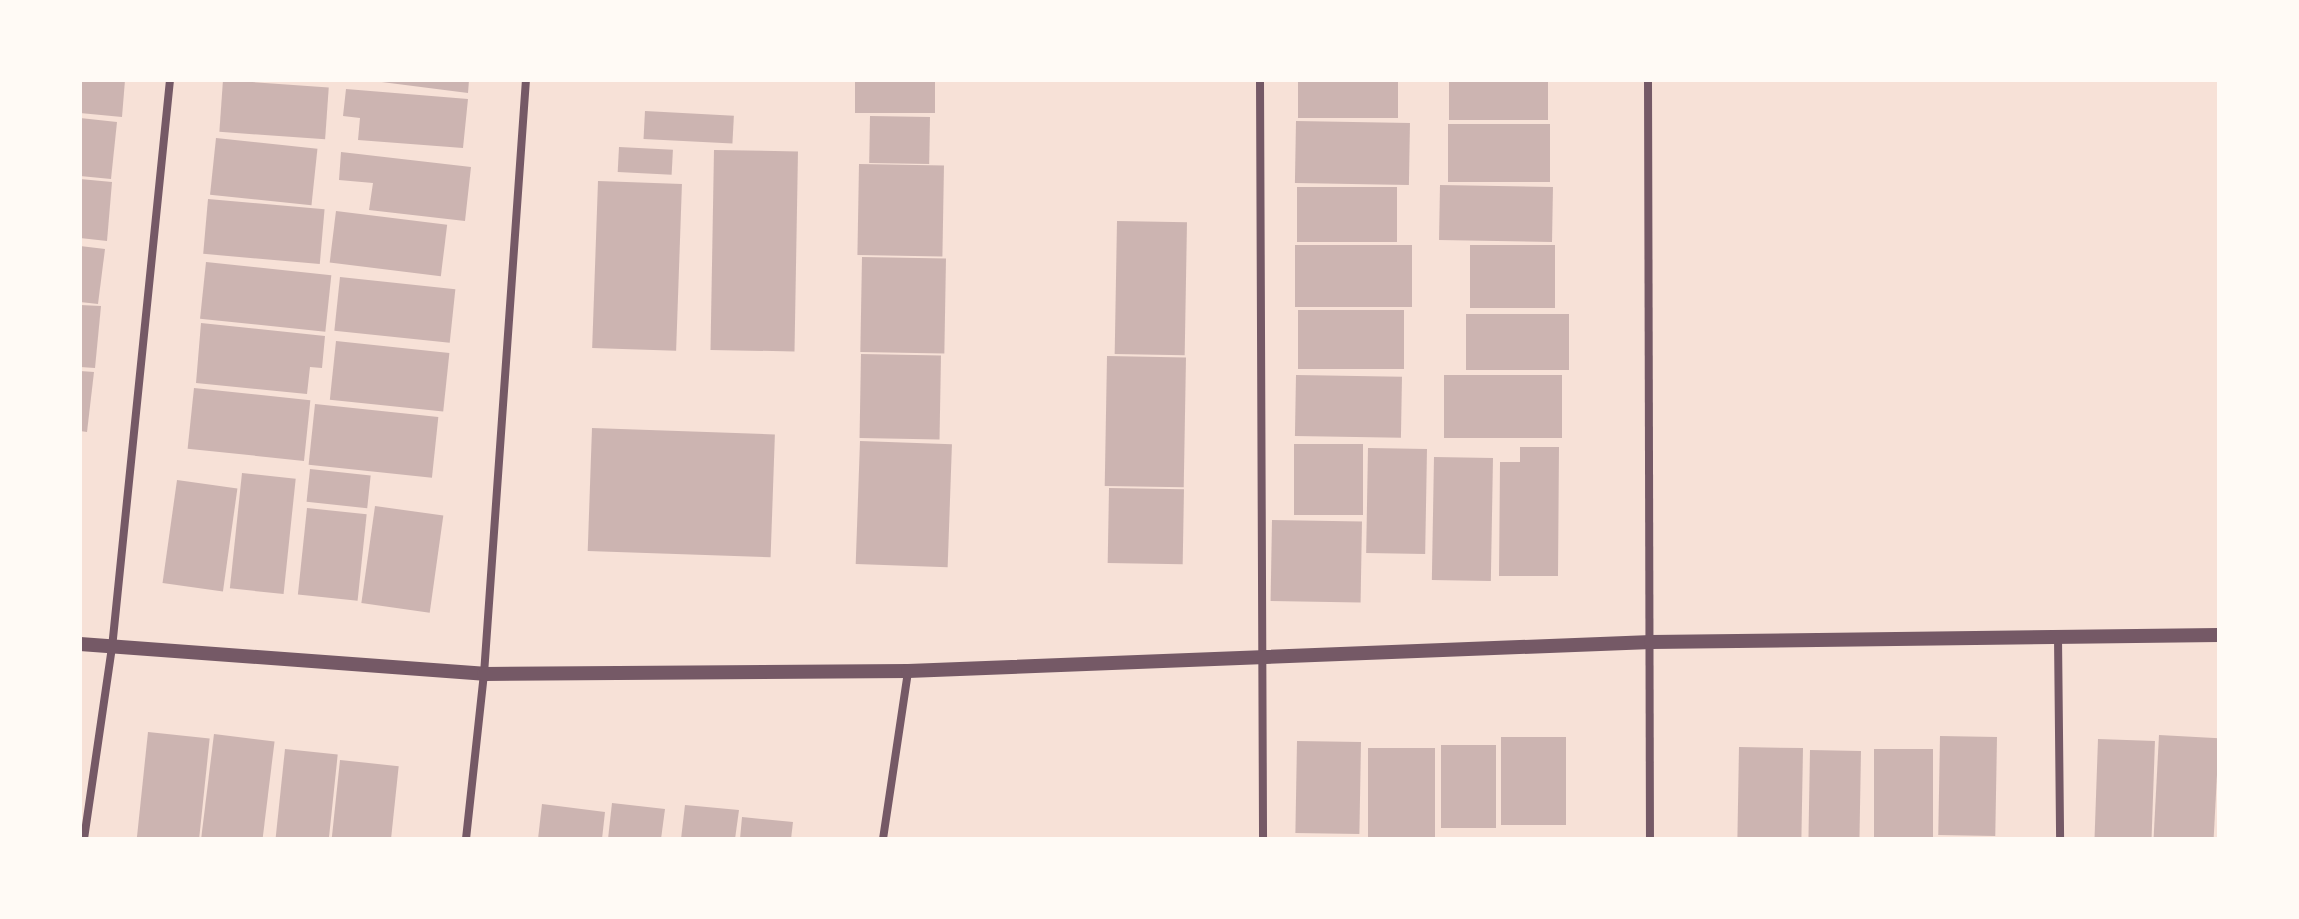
<!DOCTYPE html>
<style>
body{margin:0}
#map{position:relative;width:2299px;height:919px;overflow:hidden;background:#f7e1d7;font-family:"Asap Condensed",sans-serif}
div>[style]{position:absolute}
.building>*{inset:0;background:#ccb4b1;transform-origin:0 0}
.minor>*{height:8px;margin:-4px;padding:0 4px;transform-origin:4px;border-radius:4px;background:#755966}
.tertiary>*{height:14px;margin:-7px;padding:0 7px;transform-origin:7px;border-radius:7px;background:#755966}
span{translate:-50% -50%;white-space:nowrap;text-align:center;line-height:1.15;-webkit-text-stroke:8px #fffaf5;paint-order:stroke}
.frame{position:absolute;inset:0;border:82px solid #fffaf5;pointer-events:none}
</style>
<div id="map">
<div class="building">
<div style="clip-path:polygon(80px 80px,125px 80px,122px 117px,80px 113px)"></div>
<div style="left:223px;top:80px;width:106px;height:52px;rotate:4deg"></div>
<div style="clip-path:polygon(366px 80px,469px 80px,468px 93px)"></div>
<div style="left:855px;top:80px;width:80px;height:33px"></div>
<div style="left:1298px;top:80px;width:100px;height:38px"></div>
<div style="left:1449px;top:80px;width:99px;height:40px"></div>
<div style="clip-path:polygon(346px 89px,468px 99px,463px 148px,358px 140px,360px 118px,343px 116px)"></div>
<div style="left:645px;top:111px;width:89px;height:28px;rotate:3deg"></div>
<div style="left:870px;top:116px;width:60px;height:47px;rotate:1deg"></div>
<div style="clip-path:polygon(80px 118px,117px 122px,111px 179px,80px 176px)"></div>
<div style="left:1296px;top:121px;width:114px;height:62px;rotate:1deg"></div>
<div style="left:1448px;top:124px;width:102px;height:58px"></div>
<div style="left:216px;top:138px;width:102px;height:57px;rotate:6deg"></div>
<div style="left:619px;top:147px;width:54px;height:25px;rotate:3deg"></div>
<div style="left:714px;top:150px;width:84px;height:200px;rotate:1deg"></div>
<div style="clip-path:polygon(341px 152px,471px 167px,465px 221px,369px 210px,373px 183px,339px 180px)"></div>
<div style="left:859px;top:164px;width:85px;height:91px;rotate:1deg"></div>
<div style="clip-path:polygon(80px 179px,112px 182px,107px 241px,80px 238px)"></div>
<div style="left:598px;top:181px;width:84px;height:167px;rotate:2deg"></div>
<div style="left:1440px;top:185px;width:113px;height:55px;rotate:1deg"></div>
<div style="left:1297px;top:187px;width:100px;height:55px"></div>
<div style="left:208px;top:199px;width:117px;height:55px;rotate:5deg"></div>
<div style="left:336px;top:211px;width:112px;height:52px;rotate:7deg"></div>
<div style="left:1117px;top:221px;width:70px;height:133px;rotate:1deg"></div>
<div style="left:1295px;top:245px;width:117px;height:62px"></div>
<div style="left:1470px;top:245px;width:85px;height:63px"></div>
<div style="clip-path:polygon(80px 246px,105px 249px,98px 304px,80px 302px)"></div>
<div style="left:862px;top:257px;width:84px;height:95px;rotate:1deg"></div>
<div style="left:206px;top:262px;width:126px;height:57px;rotate:6deg"></div>
<div style="left:340px;top:277px;width:116px;height:54px;rotate:6deg"></div>
<div style="clip-path:polygon(80px 305px,101px 306px,95px 368px,80px 367px)"></div>
<div style="left:1298px;top:310px;width:106px;height:59px"></div>
<div style="left:1466px;top:314px;width:103px;height:56px"></div>
<div style="clip-path:polygon(201px 323px,325px 336px,322px 368px,310px 367px,307px 394px,196px 383px)"></div>
<div style="left:336px;top:341px;width:114px;height:59px;rotate:6deg"></div>
<div style="left:861px;top:354px;width:80px;height:84px;rotate:1deg"></div>
<div style="left:1107px;top:356px;width:79px;height:130px;rotate:1deg"></div>
<div style="clip-path:polygon(80px 371px,94px 372px,87px 432px,80px 431px)"></div>
<div style="left:1296px;top:375px;width:106px;height:61px;rotate:1deg"></div>
<div style="left:1444px;top:375px;width:118px;height:63px"></div>
<div style="left:194px;top:388px;width:117px;height:61px;rotate:6deg"></div>
<div style="left:315px;top:404px;width:124px;height:61px;rotate:6deg"></div>
<div style="left:592px;top:428px;width:183px;height:123px;rotate:2deg"></div>
<div style="left:860px;top:441px;width:92px;height:123px;rotate:2deg"></div>
<div style="left:1294px;top:444px;width:69px;height:71px"></div>
<div style="clip-path:polygon(1520px 447px,1559px 447px,1558px 576px,1499px 576px,1500px 462px,1520px 462px)"></div>
<div style="left:1368px;top:448px;width:59px;height:105px;rotate:1deg"></div>
<div style="left:1434px;top:457px;width:59px;height:123px;rotate:1deg"></div>
<div style="left:310px;top:469px;width:61px;height:33px;rotate:6deg"></div>
<div style="left:242px;top:473px;width:54px;height:116px;rotate:6deg"></div>
<div style="left:177px;top:480px;width:61px;height:104px;rotate:8deg"></div>
<div style="left:1109px;top:488px;width:75px;height:75px;rotate:1deg"></div>
<div style="left:375px;top:506px;width:69px;height:98px;rotate:8deg"></div>
<div style="left:307px;top:508px;width:60px;height:87px;rotate:6deg"></div>
<div style="left:1272px;top:520px;width:90px;height:81px;rotate:1deg"></div>
<div style="left:148px;top:732px;width:62px;height:108px;rotate:6deg"></div>
<div style="left:214px;top:734px;width:61px;height:106px;rotate:7deg"></div>
<div style="left:2159px;top:735px;width:60px;height:104px;rotate:3deg"></div>
<div style="left:1940px;top:736px;width:57px;height:99px;rotate:1deg"></div>
<div style="left:1501px;top:737px;width:65px;height:88px"></div>
<div style="left:2098px;top:739px;width:57px;height:100px;rotate:2deg"></div>
<div style="left:1297px;top:741px;width:64px;height:92px;rotate:1deg"></div>
<div style="left:1441px;top:745px;width:55px;height:83px"></div>
<div style="left:1739px;top:747px;width:64px;height:92px;rotate:1deg"></div>
<div style="left:1368px;top:748px;width:67px;height:91px"></div>
<div style="left:285px;top:749px;width:53px;height:91px;rotate:6deg"></div>
<div style="left:1874px;top:749px;width:59px;height:90px"></div>
<div style="left:1810px;top:750px;width:51px;height:89px;rotate:1deg"></div>
<div style="left:340px;top:760px;width:59px;height:79px;rotate:6deg"></div>
<div style="clip-path:polygon(612px 803px,665px 809px,661px 839px,608px 839px)"></div>
<div style="clip-path:polygon(542px 804px,605px 812px,602px 839px,538px 839px)"></div>
<div style="clip-path:polygon(685px 805px,739px 810px,735px 839px,681px 839px)"></div>
<div style="clip-path:polygon(742px 817px,793px 822px,791px 839px,740px 839px)"></div>
</div>
<div class="minor">
<div style="left:1260px;top:80px;width:759px;rotate:89.77deg"></div>
<div style="left:1648px;top:80px;width:759px;rotate:89.85deg"></div>
<div style="left:2058px;top:637px;width:202px;rotate:89.4deg"></div>
<div style="left:84px;top:839px;width:193px;rotate:-81.7deg"></div>
<div style="left:112px;top:648px;width:571px;rotate:-84.17deg"></div>
<div style="left:466px;top:839px;width:166px;rotate:-83.8deg"></div>
<div style="left:484px;top:674px;width:595px;rotate:-85.96deg"></div>
<div style="left:883px;top:839px;width:170px;rotate:-81.5deg"></div>
</div>
<div class="tertiary">
<div style="left:80px;top:644px;width:405px;rotate:4.2deg"></div>
<div style="left:484px;top:674px;width:424px;rotate:-0.4deg"></div>
<div style="left:908px;top:671px;width:744px;rotate:-2.24deg"></div>
<div style="left:1651px;top:642px;width:568px;rotate:-0.71deg"></div>
</div>
<div class="frame"></div>
</div>
